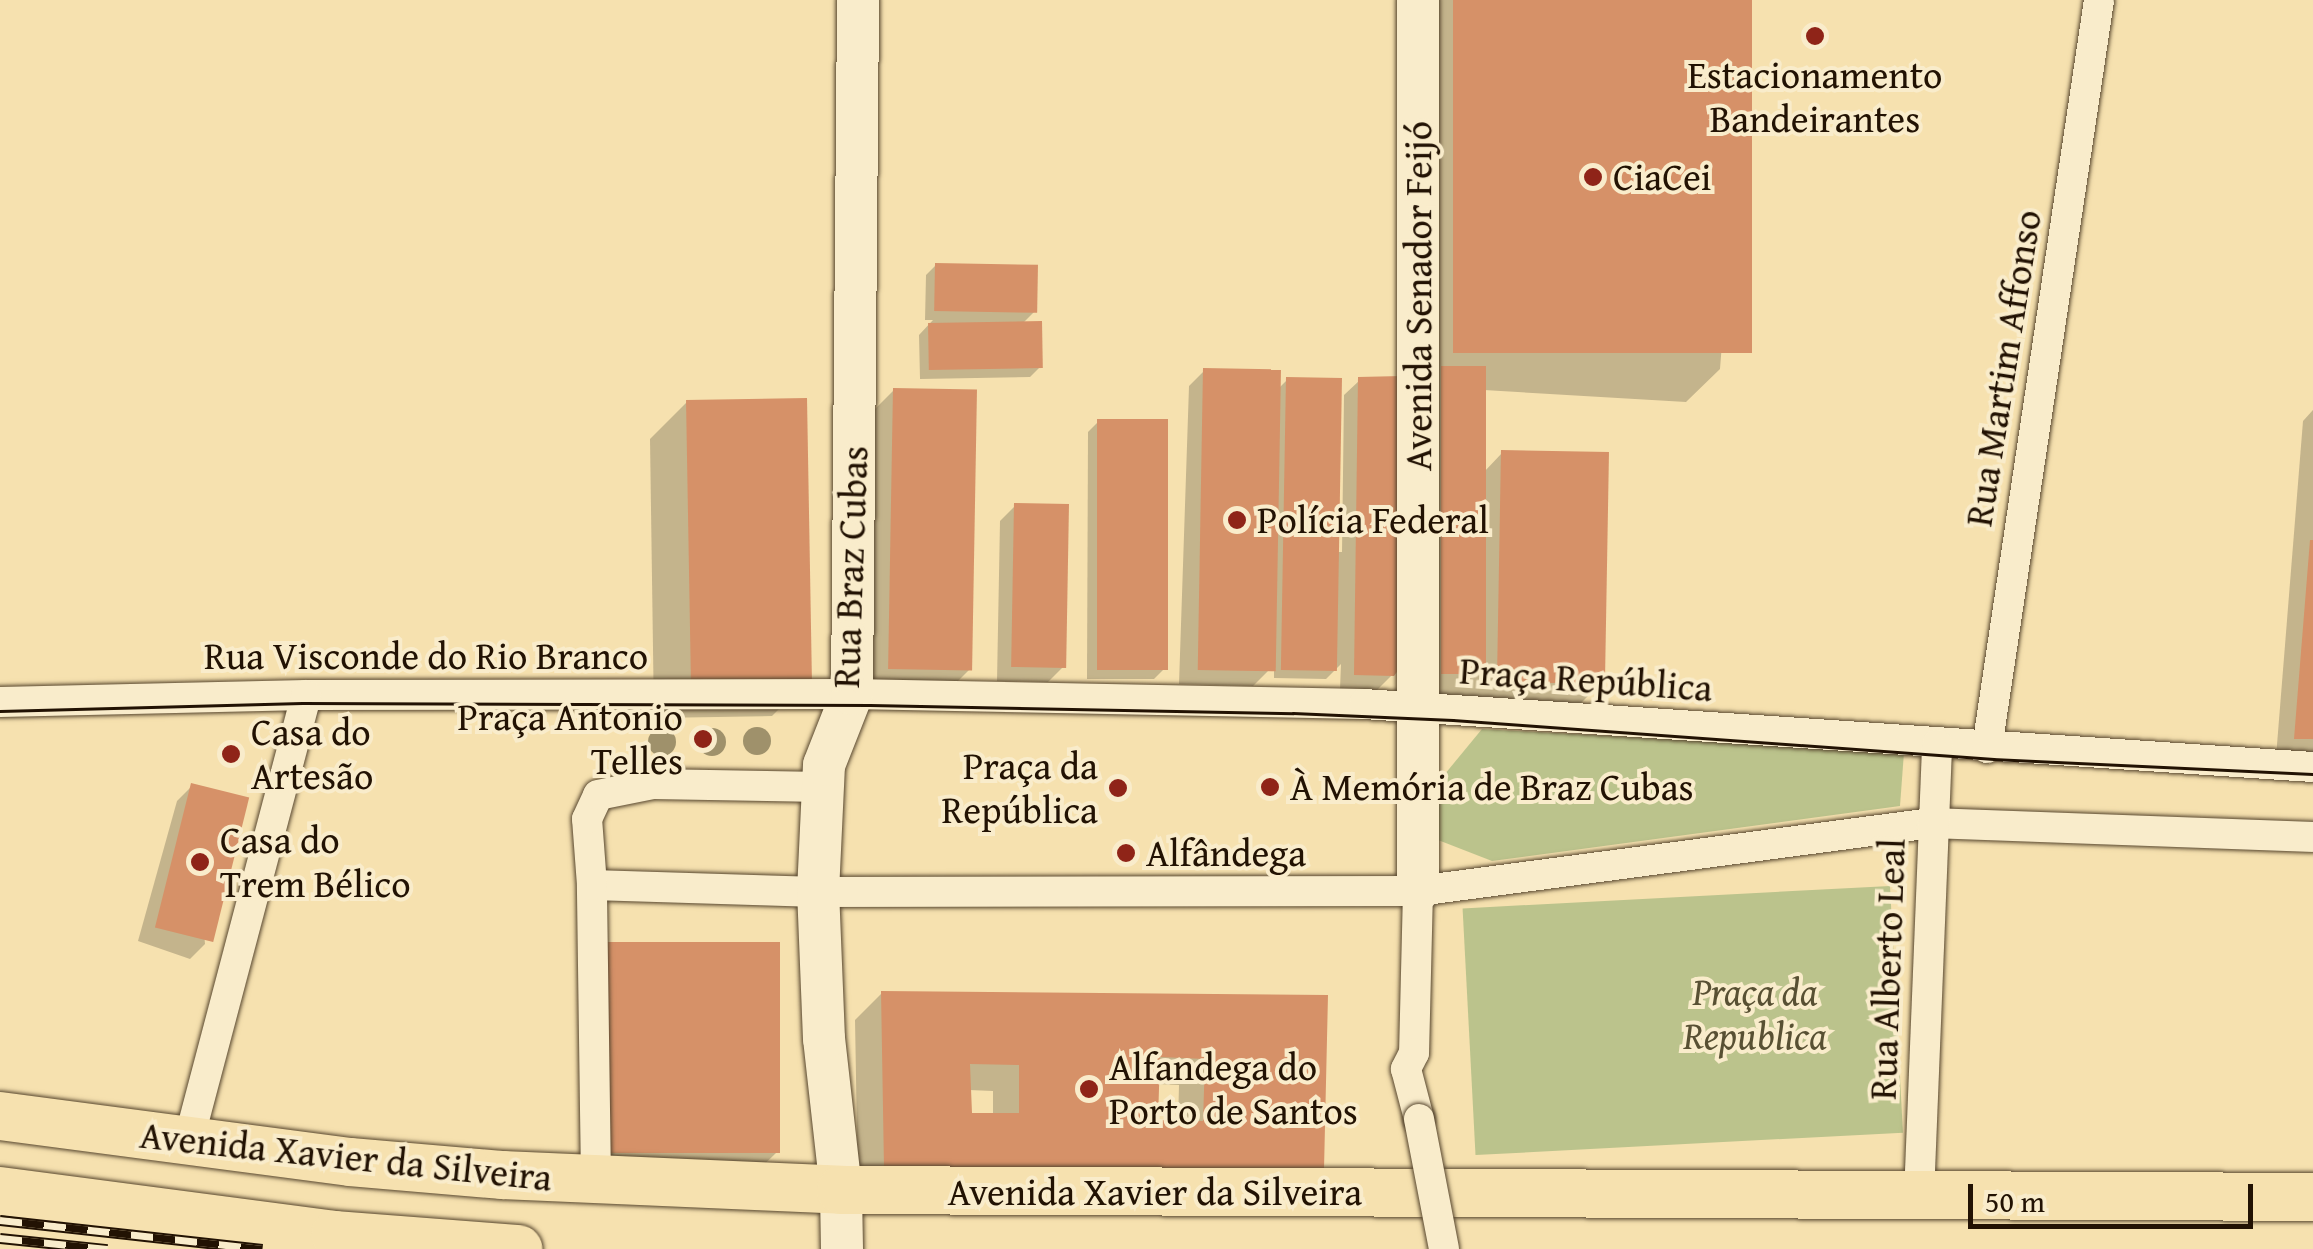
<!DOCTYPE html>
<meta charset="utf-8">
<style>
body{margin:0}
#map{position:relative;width:2313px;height:1249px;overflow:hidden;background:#f6e1af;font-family:"Gentium Book Plus",serif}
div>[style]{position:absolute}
.green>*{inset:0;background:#bbc38c;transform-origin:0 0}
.shadow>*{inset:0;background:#0003}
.building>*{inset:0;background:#d69168;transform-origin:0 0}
.roads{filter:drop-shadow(0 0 2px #57462e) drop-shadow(0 0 2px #57462e)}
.street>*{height:30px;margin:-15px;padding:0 15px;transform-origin:15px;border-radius:15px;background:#f9eccb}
.secondary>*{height:42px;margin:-21px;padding:0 21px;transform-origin:21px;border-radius:21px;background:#f9eccb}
.primary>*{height:48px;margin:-24px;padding:0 24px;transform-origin:24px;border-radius:24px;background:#f6e1af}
.tram>*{height:2.5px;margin:-1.25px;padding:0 1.25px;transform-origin:1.25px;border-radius:1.25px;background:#221203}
.rail>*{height:11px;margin-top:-5.5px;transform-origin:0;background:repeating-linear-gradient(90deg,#f9eccb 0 22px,#221203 0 44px);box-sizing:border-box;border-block:2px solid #221203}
.bridges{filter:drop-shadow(0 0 2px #57462e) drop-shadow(0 0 2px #57462e)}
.street-bridge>*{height:30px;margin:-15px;padding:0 15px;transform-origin:15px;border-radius:15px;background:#f9eccb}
.trees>*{width:28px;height:28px;margin:-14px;border-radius:50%;background:#9f916b}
.dots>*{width:28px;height:28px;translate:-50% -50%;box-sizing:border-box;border:5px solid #f9eccb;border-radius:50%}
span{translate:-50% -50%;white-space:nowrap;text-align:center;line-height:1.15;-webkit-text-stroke:8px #f9eccb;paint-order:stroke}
.poi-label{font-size:38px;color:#221203}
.left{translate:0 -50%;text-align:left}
.right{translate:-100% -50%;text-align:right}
.street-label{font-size:38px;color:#221203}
.park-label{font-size:38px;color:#585033;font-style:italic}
.scale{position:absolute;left:1968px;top:1184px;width:285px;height:45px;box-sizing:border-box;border:5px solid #221203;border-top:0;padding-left:12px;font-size:30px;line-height:35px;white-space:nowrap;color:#221203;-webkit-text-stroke:8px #f9eccb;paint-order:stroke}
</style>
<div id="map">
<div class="green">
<div style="clip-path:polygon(1482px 729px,1904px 752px,1900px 806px,1492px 861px,1438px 840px,1440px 780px)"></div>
<div style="left:1890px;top:886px;width:247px;height:428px;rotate:87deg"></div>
</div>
<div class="shadow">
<div style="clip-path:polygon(1421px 0,1749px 0,1720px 369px,1686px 402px,1484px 390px,1484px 472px,1502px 453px,1602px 682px,1565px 719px,1461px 718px,1462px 695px,1449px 707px,1407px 707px)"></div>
<div style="clip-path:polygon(936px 265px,1034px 312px,1023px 323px,1040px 367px,1030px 377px,920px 379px,919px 335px,933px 320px,925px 320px,926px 275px)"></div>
<div style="clip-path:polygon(1204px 371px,1278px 389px,1287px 380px,1337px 552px,1342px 552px,1344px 395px,1360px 380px,1392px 675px,1377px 690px,1340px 689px,1341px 664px,1326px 679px,1274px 678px,1274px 652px,1269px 652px,1268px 671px,1253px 686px,1179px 684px,1189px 386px)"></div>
<div style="clip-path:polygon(894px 390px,969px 670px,932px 707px,851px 705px,857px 427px)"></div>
<div style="clip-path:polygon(687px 402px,809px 679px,772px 716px,654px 718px,650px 439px)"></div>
<div style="clip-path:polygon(2313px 410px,2313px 759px,2276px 757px,2303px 421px)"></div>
<div style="clip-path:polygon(1098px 422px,1164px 669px,1154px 679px,1087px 679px,1088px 432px)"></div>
<div style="clip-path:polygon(1015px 506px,1063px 667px,1048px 682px,997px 681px,1000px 521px)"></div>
<div style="clip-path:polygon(192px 786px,205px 944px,190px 959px,138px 941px,177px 801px)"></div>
<div style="clip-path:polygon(581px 971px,776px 1153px,749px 1179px,580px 1179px)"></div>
<div style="clip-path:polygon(evenodd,882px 993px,1326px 998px,1322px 1169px,858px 1193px,855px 1020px,882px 993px,1157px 1084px,1179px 1085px,1178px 1123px,1156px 1122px,1157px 1084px,882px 993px,969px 1090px,993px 1091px,993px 1116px,970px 1116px,969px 1090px)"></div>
</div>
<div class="building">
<div style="left:1453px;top:0;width:299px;height:353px"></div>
<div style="left:935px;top:263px;width:103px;height:48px;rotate:1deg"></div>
<div style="left:1042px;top:321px;width:47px;height:114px;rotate:89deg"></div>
<div style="left:1441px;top:366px;width:45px;height:308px"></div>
<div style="left:1203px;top:368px;width:78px;height:302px;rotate:1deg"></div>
<div style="clip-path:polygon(1402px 376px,1405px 661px,1394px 676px,1354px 675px,1358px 377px)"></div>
<div style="left:1286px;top:377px;width:56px;height:293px;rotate:1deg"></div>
<div style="left:893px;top:388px;width:84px;height:281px;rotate:1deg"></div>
<div style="left:807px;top:398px;width:282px;height:121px;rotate:89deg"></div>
<div style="left:1097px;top:419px;width:71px;height:251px"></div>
<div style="left:1501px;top:450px;width:108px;height:232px;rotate:1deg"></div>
<div style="left:1014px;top:503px;width:55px;height:164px;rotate:1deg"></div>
<div style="clip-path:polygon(2310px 540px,2313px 540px,2313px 739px,2294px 739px)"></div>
<div style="left:191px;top:783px;width:60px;height:149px;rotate:14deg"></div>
<div style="left:607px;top:942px;width:173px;height:211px"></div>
<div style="clip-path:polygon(evenodd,881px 991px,1328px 995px,1324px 1170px,884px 1168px,881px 991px,1160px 1057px,1205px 1059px,1203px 1121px,1158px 1120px,1160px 1057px,881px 991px,970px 1064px,1019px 1065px,1019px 1113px,972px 1113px,970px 1064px)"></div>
</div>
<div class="roads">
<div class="street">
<div style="left:0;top:702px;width:306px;rotate:-1.3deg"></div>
<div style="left:306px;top:695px;width:546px;rotate:-0.1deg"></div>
<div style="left:852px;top:694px;width:512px;rotate:1.12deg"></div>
<div style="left:1364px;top:704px;width:951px;rotate:3.8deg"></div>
<div style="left:1987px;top:748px;width:756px;rotate:-81.48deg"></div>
<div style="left:592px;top:885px;width:226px;rotate:1.8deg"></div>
<div style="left:818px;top:892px;width:600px;rotate:-0.1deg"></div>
<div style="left:1418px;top:891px;width:518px;rotate:-7.54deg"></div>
<div style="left:1932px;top:823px;width:381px;rotate:2.1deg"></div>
<div style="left:1418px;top:891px;width:162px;rotate:91.4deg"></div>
<div style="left:1414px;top:1053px;width:18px;rotate:117deg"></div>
<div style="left:1406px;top:1069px;width:52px;rotate:75.4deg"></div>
<div style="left:188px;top:1143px;width:463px;rotate:-75.2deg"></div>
<div style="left:596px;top:1180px;width:295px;rotate:-90.8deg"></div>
<div style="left:592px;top:885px;width:66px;rotate:-94.3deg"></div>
<div style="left:587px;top:819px;width:26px;rotate:-65deg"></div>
<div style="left:598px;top:795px;width:56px;rotate:-11.3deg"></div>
<div style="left:653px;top:784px;width:170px;rotate:1deg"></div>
<div style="left:1919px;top:1196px;width:452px;rotate:-87.7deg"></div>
</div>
<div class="secondary">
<div style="left:1418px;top:0;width:891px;rotate:90deg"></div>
<div style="left:842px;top:1249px;width:59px;rotate:-91deg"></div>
<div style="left:841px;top:1190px;width:152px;rotate:-96.4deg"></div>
<div style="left:824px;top:1039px;width:147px;rotate:-92.3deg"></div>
<div style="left:818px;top:892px;width:127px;rotate:-87.3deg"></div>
<div style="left:824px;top:765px;width:76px;rotate:-68.5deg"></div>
<div style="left:852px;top:694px;width:694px;rotate:-89.5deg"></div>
</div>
<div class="primary">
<div style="left:0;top:1116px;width:353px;rotate:7.5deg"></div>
<div style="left:350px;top:1162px;width:154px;rotate:4.9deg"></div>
<div style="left:503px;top:1175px;width:338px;rotate:2.5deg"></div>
<div style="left:841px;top:1190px;width:1472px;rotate:0.27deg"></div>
<div style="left:0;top:1191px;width:338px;rotate:7.5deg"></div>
<div style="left:335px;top:1235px;width:184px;rotate:4.4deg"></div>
</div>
</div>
<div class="tram">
<div style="left:0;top:711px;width:302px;rotate:-1.5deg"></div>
<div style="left:302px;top:703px;width:568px;rotate:0.2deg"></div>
<div style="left:870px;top:705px;width:423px;rotate:1.1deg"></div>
<div style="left:1293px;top:713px;width:160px;rotate:2.5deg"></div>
<div style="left:1453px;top:720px;width:542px;rotate:4.12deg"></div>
<div style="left:1994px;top:759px;width:319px;rotate:2.7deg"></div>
</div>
<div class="rail">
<div style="left:0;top:1220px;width:264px;rotate:6.3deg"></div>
<div style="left:0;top:1238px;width:108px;rotate:5.9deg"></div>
</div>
<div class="bridges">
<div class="street-bridge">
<div style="left:1419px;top:1119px;width:132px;rotate:79.1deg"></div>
</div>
</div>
<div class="trees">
<div style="left:757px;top:741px"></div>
<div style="left:662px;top:742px"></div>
<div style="left:712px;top:742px"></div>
</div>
<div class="dots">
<div style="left:1815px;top:36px;background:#8f2418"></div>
<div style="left:1593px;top:177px;background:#8f2418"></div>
<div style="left:1237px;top:520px;background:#8f2418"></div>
<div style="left:703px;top:739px;background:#8f2418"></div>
<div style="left:231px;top:754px;background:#8f2418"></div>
<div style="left:1270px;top:787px;background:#8f2418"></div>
<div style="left:1118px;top:788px;background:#8f2418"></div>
<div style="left:1126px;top:853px;background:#8f2418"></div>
<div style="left:200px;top:862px;background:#8f2418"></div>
<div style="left:1089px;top:1089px;background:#8f2418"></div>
</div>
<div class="poi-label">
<span style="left:1815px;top:97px">Estacionamento<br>Bandeirantes</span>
<span class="left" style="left:1613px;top:177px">CiaCei</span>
<span class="left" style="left:1257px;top:520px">Polícia Federal</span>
<span class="right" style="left:683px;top:739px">Praça Antonio<br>Telles</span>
<span class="left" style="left:251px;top:754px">Casa do<br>Artesão</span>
<span class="right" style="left:1098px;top:788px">Praça da<br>República</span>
<span class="left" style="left:1290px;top:787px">À Memória de Braz Cubas</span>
<span class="left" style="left:220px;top:862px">Casa do<br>Trem Bélico</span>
<span class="left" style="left:1146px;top:853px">Alfândega</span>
<span class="left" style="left:1109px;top:1089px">Alfandega do<br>Porto de Santos</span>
</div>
<div class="street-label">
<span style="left:1418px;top:296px;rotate:-90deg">Avenida Senador Feijó</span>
<span style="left:2003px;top:368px;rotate:-81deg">Rua Martim Affonso</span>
<span style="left:850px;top:567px;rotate:-88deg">Rua Braz Cubas</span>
<span style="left:426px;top:656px">Rua Visconde do Rio Branco</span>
<span style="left:1586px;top:679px;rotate:4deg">Praça República</span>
<span style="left:1887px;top:969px;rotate:-88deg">Rua Alberto Leal</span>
<span style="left:346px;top:1156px;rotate:6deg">Avenida Xavier da Silveira</span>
<span style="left:1155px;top:1192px">Avenida Xavier da Silveira</span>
</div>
<div class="park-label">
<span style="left:1755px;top:1014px">Praça da<br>Republica</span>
</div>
<div class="scale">50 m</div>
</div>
